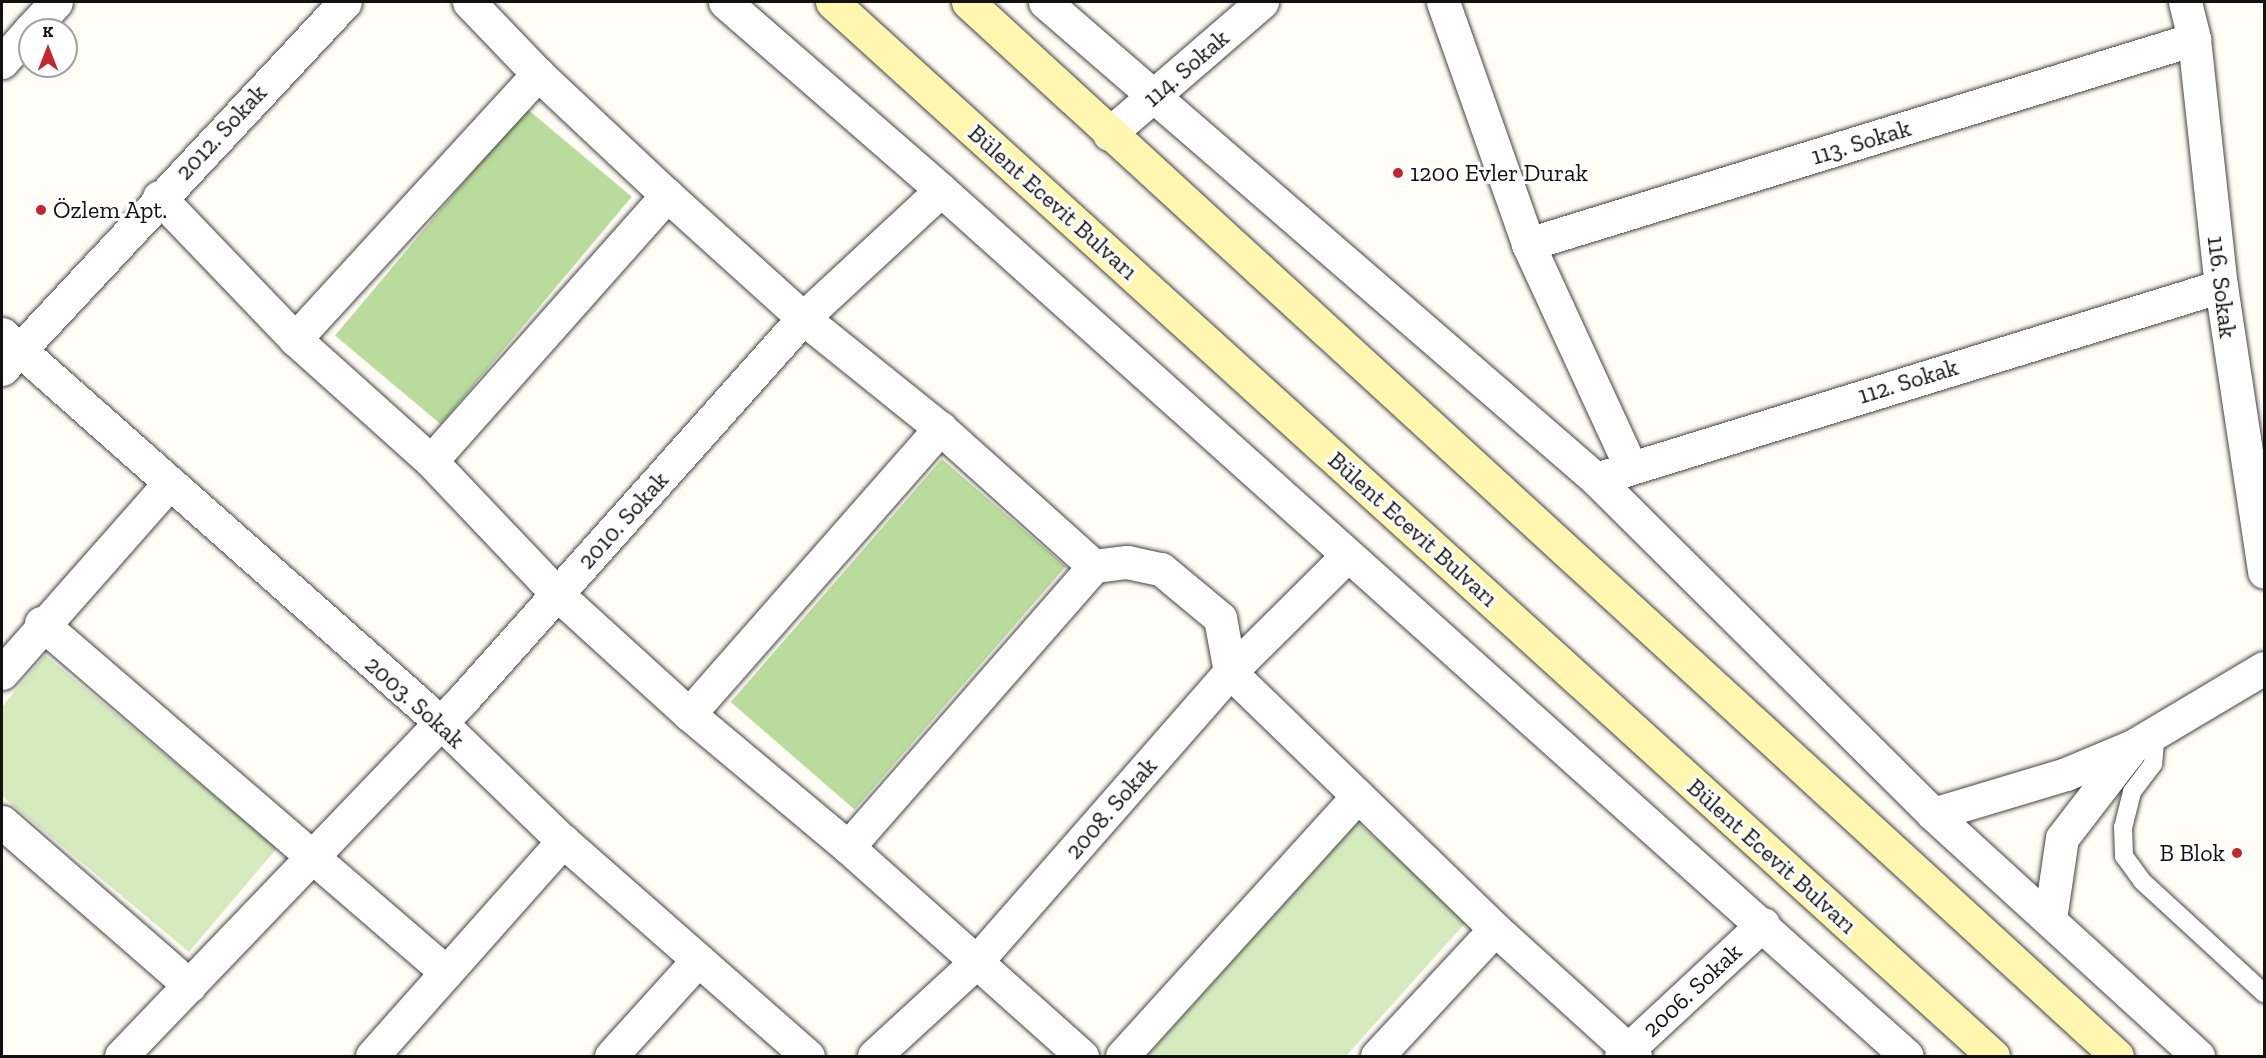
<!DOCTYPE html>
<meta charset="utf-8">
<style>
body{margin:0}
#map{position:relative;width:2266px;height:1058px;overflow:hidden;background:#fffdf5;font-family:"Zilla Slab",serif}
div>[style]{position:absolute}
.green>*{inset:0;background:#d5ebbd}
.forest>*{inset:0;background:#b9dc9c;transform-origin:0 0}
.roads{filter:drop-shadow(0 0 2px #444) drop-shadow(0 0 2px #444)}
.service>*{height:18px;margin:-9px;padding:0 9px;transform-origin:9px;border-radius:9px;background:#fff}
.minor>*{height:33px;margin:-16.5px;padding:0 16.5px;transform-origin:16.5px;border-radius:16.5px;background:#fff}
.tertiary>*{height:33px;margin:-16.5px;padding:0 16.5px;transform-origin:16.5px;border-radius:16.5px;background:#fff}
.secondary>*{height:33px;margin:-16.5px;padding:0 16.5px;transform-origin:16.5px;border-radius:16.5px;background:#fff6b0}
.dots>*{width:16px;height:16px;translate:-50% -50%;box-sizing:border-box;border:3px solid #fff;border-radius:50%}
span{translate:-50% -50%;white-space:nowrap;text-align:center;line-height:1.15;-webkit-text-stroke:6px #fff;paint-order:stroke}
.street-label{font-size:24px;color:#111}
.poi-label{font-size:24px;color:#111}
.left{translate:0 -50%;text-align:left}
.right{translate:-100% -50%;text-align:right}
.frame{position:absolute;inset:0;border:3px solid #111;pointer-events:none}
.north{position:absolute;left:18px;top:18px;width:60px;height:60px;box-sizing:border-box;background:#fff;border:2px solid #a0a0a0;border-radius:50%;rotate:0deg;font-size:16px;font-weight:700;line-height:24px;text-align:center;color:#111}
.north::after{content:'';display:block;margin:auto;width:21px;height:27px;background:#c4262e;clip-path:polygon(50% 0,100% 100%,50% 72%,0 100%)}
</style>
<div id="map">
<div class="green">
<div style="clip-path:polygon(45px 655px,277px 848px,189px 952px,2px 796px,2px 707px)"></div>
<div style="clip-path:polygon(1357px 822px,1468px 920px,1346px 1056px,1147px 1056px)"></div>
</div>
<div class="forest">
<div style="left:526px;top:108px;width:138px;height:297px;rotate:40deg"></div>
<div style="left:942px;top:459px;width:164px;height:322px;rotate:41deg"></div>
</div>
<div class="roads">
<div class="service">
<div style="left:2156px;top:731px;width:33px;rotate:95deg"></div>
<div style="left:2153px;top:764px;width:35px;rotate:127deg"></div>
<div style="left:2132px;top:792px;width:36px;rotate:104deg"></div>
<div style="left:2123px;top:827px;width:29px;rotate:88deg"></div>
<div style="left:2124px;top:856px;width:31px;rotate:54deg"></div>
<div style="left:2142px;top:881px;width:166px;rotate:42.6deg"></div>
</div>
<div class="minor">
<div style="left:469px;top:2px;width:100px;rotate:46.2deg"></div>
<div style="left:538px;top:74px;width:177px;rotate:43.2deg"></div>
<div style="left:667px;top:195px;width:183px;rotate:42.1deg"></div>
<div style="left:803px;top:318px;width:176px;rotate:38.8deg"></div>
<div style="left:940px;top:428px;width:207px;rotate:41.9deg"></div>
<div style="left:1094px;top:566px;width:33px;rotate:-7deg"></div>
<div style="left:1127px;top:562px;width:35px;rotate:12deg"></div>
<div style="left:1161px;top:569px;width:77px;rotate:39.7deg"></div>
<div style="left:1220px;top:618px;width:55px;rotate:79.5deg"></div>
<div style="left:1230px;top:672px;width:369px;rotate:44.1deg"></div>
<div style="left:1495px;top:929px;width:189px;rotate:42.2deg"></div>
<div style="left:1443px;top:2px;width:256px;rotate:70.6deg"></div>
<div style="left:1528px;top:244px;width:244px;rotate:65.3deg"></div>
<div style="left:2185px;top:2px;width:38px;rotate:76deg"></div>
<div style="left:2194px;top:39px;width:248px;rotate:83.8deg"></div>
<div style="left:2221px;top:286px;width:289px;rotate:81.4deg"></div>
<div style="left:30px;top:30px;width:38px;rotate:-47deg"></div>
<div style="left:2px;top:62px;width:43px;rotate:-48.8deg"></div>
<div style="left:1109px;top:134px;width:202px;rotate:-40.8deg"></div>
<div style="left:159px;top:197px;width:197px;rotate:46.2deg"></div>
<div style="left:295px;top:339px;width:183px;rotate:41.9deg"></div>
<div style="left:431px;top:461px;width:183px;rotate:46.5deg"></div>
<div style="left:557px;top:594px;width:178px;rotate:42.3deg"></div>
<div style="left:689px;top:714px;width:207px;rotate:39.9deg"></div>
<div style="left:848px;top:847px;width:314px;rotate:41.8deg"></div>
<div style="left:1528px;top:244px;width:697px;rotate:-17.11deg"></div>
<div style="left:2px;top:334px;width:585px;rotate:41.54deg"></div>
<div style="left:440px;top:722px;width:171px;rotate:44.1deg"></div>
<div style="left:563px;top:841px;width:326px;rotate:41.3deg"></div>
<div style="left:295px;top:339px;width:360px;rotate:-47.5deg"></div>
<div style="left:431px;top:461px;width:356px;rotate:-48.4deg"></div>
<div style="left:1596px;top:479px;width:654px;rotate:-17.16deg"></div>
<div style="left:41px;top:623px;width:535px;rotate:40.75deg"></div>
<div style="left:2px;top:673px;width:251px;rotate:-48.6deg"></div>
<div style="left:689px;top:714px;width:381px;rotate:-48.7deg"></div>
<div style="left:1933px;top:814px;width:139px;rotate:-16.7deg"></div>
<div style="left:2066px;top:774px;width:73px;rotate:-22.7deg"></div>
<div style="left:2133px;top:746px;width:152px;rotate:-30.8deg"></div>
<div style="left:2px;top:822px;width:249px;rotate:41.1deg"></div>
<div style="left:848px;top:847px;width:373px;rotate:-48.8deg"></div>
<div style="left:2050px;top:919px;width:82px;rotate:-81.6deg"></div>
<div style="left:2062px;top:838px;width:115px;rotate:-52.4deg"></div>
<div style="left:121px;top:1056px;width:497px;rotate:-46.2deg"></div>
<div style="left:465px;top:697px;width:508px;rotate:-48.27deg"></div>
<div style="left:803px;top:318px;width:188px;rotate:-42.8deg"></div>
<div style="left:372px;top:1056px;width:288px;rotate:-48.4deg"></div>
<div style="left:611px;top:1056px;width:130px;rotate:-47.8deg"></div>
<div style="left:874px;top:1056px;width:137px;rotate:-42.6deg"></div>
<div style="left:975px;top:963px;width:387px;rotate:-48.8deg"></div>
<div style="left:1230px;top:672px;width:163px;rotate:-44.8deg"></div>
<div style="left:1122px;top:1056px;width:351px;rotate:-47.8deg"></div>
<div style="left:1377px;top:1056px;width:173px;rotate:-47.1deg"></div>
<div style="left:1621px;top:1056px;width:194px;rotate:-42.9deg"></div>
</div>
<div class="tertiary">
<div style="left:725px;top:2px;width:286px;rotate:41deg"></div>
<div style="left:941px;top:190px;width:1297px;rotate:41.88deg"></div>
<div style="left:1045px;top:2px;width:729px;rotate:40.88deg"></div>
<div style="left:1596px;top:479px;width:475px;rotate:44.8deg"></div>
<div style="left:1933px;top:814px;width:359px;rotate:42.4deg"></div>
<div style="left:2px;top:369px;width:502px;rotate:-46.94deg"></div>
</div>
<div class="secondary">
<div style="left:832px;top:2px;width:1568px;rotate:42.23deg"></div>
<div style="left:968px;top:2px;width:1559px;rotate:42.53deg"></div>
</div>
</div>
<div class="dots">
<div style="left:1398px;top:173px;background:#c4262e"></div>
<div style="left:41px;top:210px;background:#c4262e"></div>
<div style="left:2237px;top:853px;background:#c4262e"></div>
</div>
<div class="street-label">
<span style="left:1186px;top:68px;rotate:-41deg">114. Sokak</span>
<span style="left:221px;top:132px;rotate:-47deg">2012. Sokak</span>
<span style="left:1861px;top:142px;rotate:-17deg">113. Sokak</span>
<span style="left:1053px;top:202px;rotate:42deg">Bülent Ecevit Bulvarı</span>
<span style="left:2222px;top:287px;rotate:83deg">116. Sokak</span>
<span style="left:1908px;top:381px;rotate:-17deg">112. Sokak</span>
<span style="left:623px;top:520px;rotate:-48deg">2010. Sokak</span>
<span style="left:1413px;top:529px;rotate:42deg">Bülent Ecevit Bulvarı</span>
<span style="left:415px;top:702px;rotate:42deg">2003. Sokak</span>
<span style="left:1111px;top:808px;rotate:-49deg">2008. Sokak</span>
<span style="left:1772px;top:856px;rotate:42deg">Bülent Ecevit Bulvarı</span>
<span style="left:1692px;top:990px;rotate:-43deg">2006. Sokak</span>
</div>
<div class="poi-label">
<span class="left" style="left:1410px;top:173px">1200 Evler Durak</span>
<span class="left" style="left:53px;top:210px">Özlem Apt.</span>
<span class="right" style="left:2225px;top:853px">B Blok</span>
</div>
<div class="frame"></div>
<div class="north">K</div>
</div>
